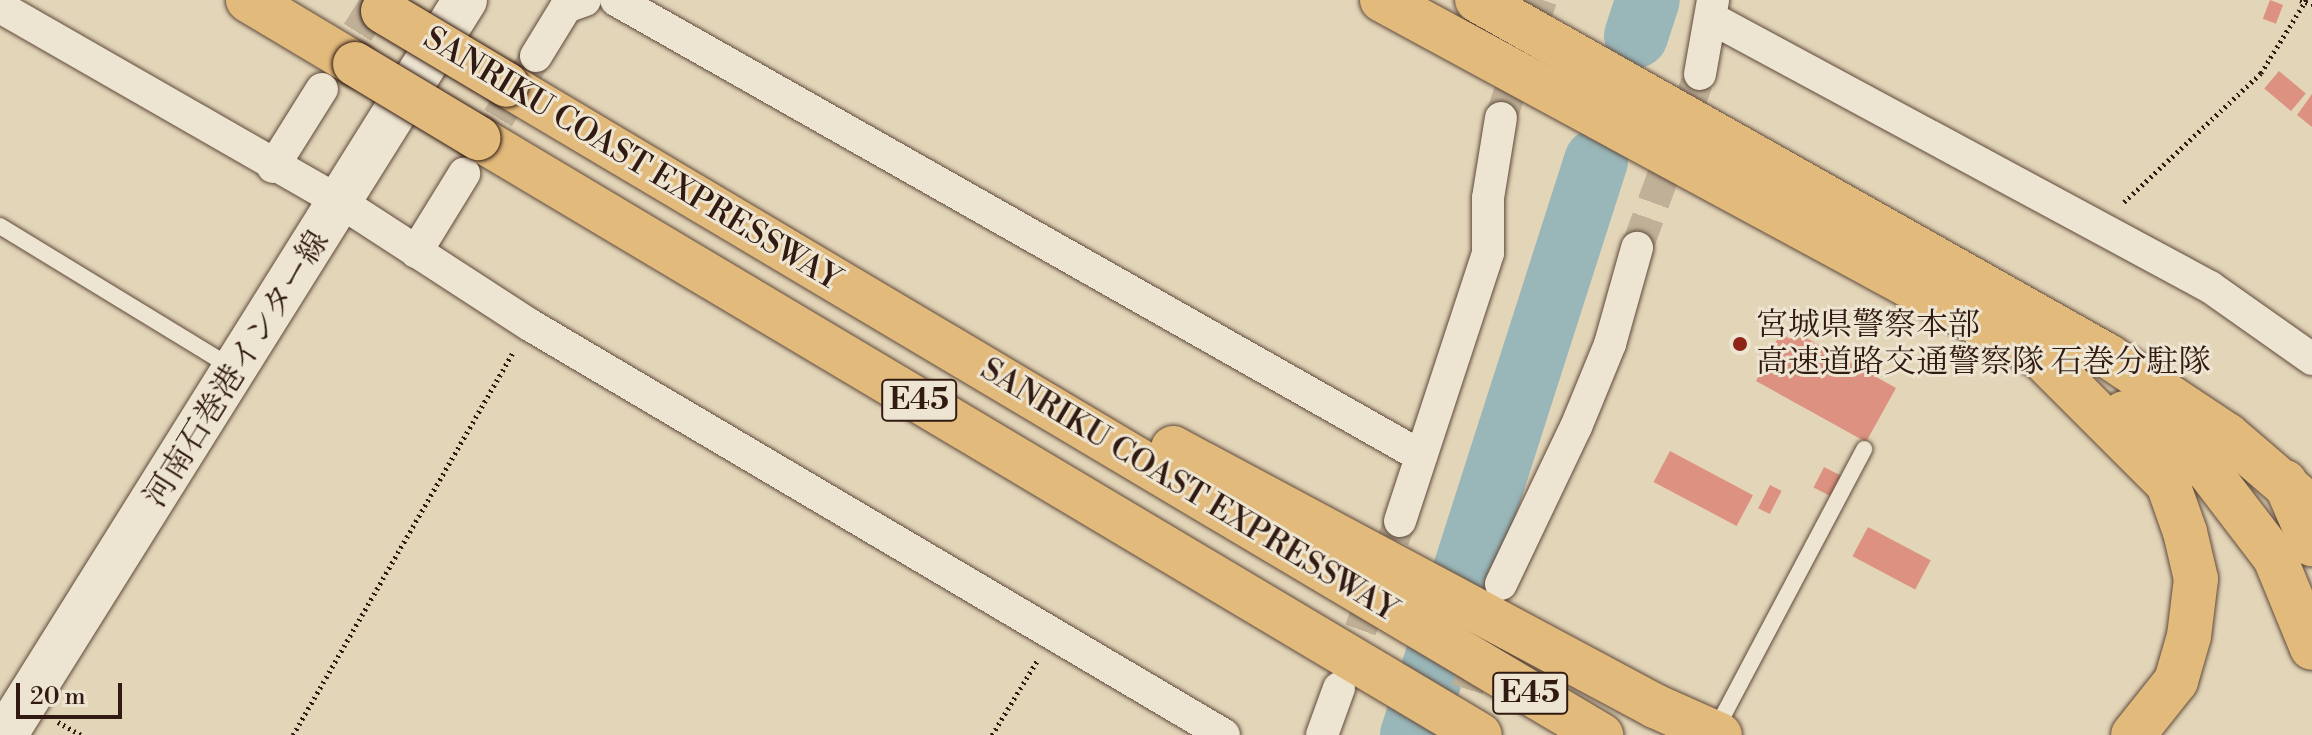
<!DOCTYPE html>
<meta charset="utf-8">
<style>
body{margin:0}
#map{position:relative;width:2312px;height:735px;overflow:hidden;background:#e3d5b8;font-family:"Libre Bodoni","Noto Serif JP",serif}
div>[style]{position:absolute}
.river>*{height:64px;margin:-32px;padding:0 32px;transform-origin:32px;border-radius:32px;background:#99b6b9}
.building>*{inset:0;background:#dd9281;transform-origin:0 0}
.minor-tunnel>*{height:32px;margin-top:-16px;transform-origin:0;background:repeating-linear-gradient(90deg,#bfb097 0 32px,transparent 0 48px)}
.path>*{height:5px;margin-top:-2.5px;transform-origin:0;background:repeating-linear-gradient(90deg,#311a11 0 2px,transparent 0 6px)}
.roads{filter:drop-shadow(0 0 2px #5e493b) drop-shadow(0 0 2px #5e493b)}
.service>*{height:16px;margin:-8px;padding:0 8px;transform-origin:8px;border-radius:8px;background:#ede4d1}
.minor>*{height:32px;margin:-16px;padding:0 16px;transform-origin:16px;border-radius:16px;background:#ede4d1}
.secondary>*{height:44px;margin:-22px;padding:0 22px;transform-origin:22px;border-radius:22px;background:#ede4d1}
.motorway>*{height:44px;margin:-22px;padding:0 22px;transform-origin:22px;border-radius:22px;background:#e2ba7c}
.bridges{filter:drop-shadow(0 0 2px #311a11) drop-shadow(0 0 2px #311a11)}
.motorway-bridge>*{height:44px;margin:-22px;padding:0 22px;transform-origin:22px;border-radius:22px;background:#e2ba7c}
.dots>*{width:22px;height:22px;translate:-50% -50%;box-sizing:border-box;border:4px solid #ede4d1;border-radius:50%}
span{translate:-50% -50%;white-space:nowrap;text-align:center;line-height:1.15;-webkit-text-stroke:6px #ede4d1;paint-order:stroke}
.shield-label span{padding:2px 6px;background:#ede4d1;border:2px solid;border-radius:6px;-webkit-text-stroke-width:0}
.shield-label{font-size:30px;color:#311a11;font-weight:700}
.street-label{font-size:32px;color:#311a11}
.poi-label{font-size:32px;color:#311a11}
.left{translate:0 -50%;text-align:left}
.scale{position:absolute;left:16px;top:683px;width:106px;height:36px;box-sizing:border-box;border:4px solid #311a11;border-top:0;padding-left:10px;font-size:24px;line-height:28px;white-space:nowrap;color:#311a11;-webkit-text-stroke:6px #ede4d1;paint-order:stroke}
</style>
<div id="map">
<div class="river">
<div style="left:1636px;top:36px;width:38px;rotate:-72deg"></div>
<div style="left:1412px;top:735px;width:603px;rotate:-72.23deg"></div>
</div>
<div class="building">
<div style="left:2270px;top:0;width:14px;height:20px;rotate:21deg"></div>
<div style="left:2279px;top:71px;width:35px;height:23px;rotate:40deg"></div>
<div style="clip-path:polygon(2312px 94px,2312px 127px,2297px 115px)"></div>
<div style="clip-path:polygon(1794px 331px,1896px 388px,1866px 442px,1756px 381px,1765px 364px,1773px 368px,1783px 350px,1774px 345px,1781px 333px,1790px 339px)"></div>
<div style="left:1670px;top:451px;width:94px;height:35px;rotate:28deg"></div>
<div style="left:1824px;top:467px;width:22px;height:23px;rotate:27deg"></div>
<div style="left:1770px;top:485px;width:13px;height:26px;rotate:27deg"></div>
<div style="left:1868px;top:527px;width:71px;height:33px;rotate:28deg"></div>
</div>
<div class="minor-tunnel">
<div style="left:332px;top:73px;width:86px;rotate:-57.8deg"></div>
<div style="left:1501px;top:118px;width:125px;rotate:-71.3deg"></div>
<div style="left:473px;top:159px;width:121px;rotate:-58.5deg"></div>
<div style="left:1637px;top:248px;width:185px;rotate:-70.1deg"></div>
<div style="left:1344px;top:675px;width:164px;rotate:-70deg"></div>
<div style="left:1453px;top:735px;width:100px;rotate:-72.5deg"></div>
</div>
<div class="path">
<div style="left:2300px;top:0;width:13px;rotate:18deg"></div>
<div style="left:2124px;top:202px;width:188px;rotate:-43.3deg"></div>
<div style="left:2261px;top:73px;width:86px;rotate:-58.3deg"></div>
<div style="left:58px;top:722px;width:26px;rotate:29deg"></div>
<div style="left:293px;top:735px;width:443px;rotate:-60.1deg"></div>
<div style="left:992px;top:735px;width:87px;rotate:-58.7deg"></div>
</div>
<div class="roads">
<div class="service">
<div style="left:0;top:226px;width:274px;rotate:31.4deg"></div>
<div style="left:1715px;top:731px;width:319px;rotate:-62.1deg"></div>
</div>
<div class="minor">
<div style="left:616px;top:0;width:925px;rotate:29.53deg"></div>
<div style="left:0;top:7px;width:394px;rotate:29.8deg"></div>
<div style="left:342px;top:203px;width:224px;rotate:33deg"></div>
<div style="left:530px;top:325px;width:806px;rotate:30.57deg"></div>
<div style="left:1711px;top:18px;width:567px;rotate:28.33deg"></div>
<div style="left:2210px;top:287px;width:125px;rotate:35.2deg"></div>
<div style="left:536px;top:56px;width:57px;rotate:-58.5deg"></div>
<div style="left:566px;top:7px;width:20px;rotate:-20deg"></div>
<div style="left:1700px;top:74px;width:75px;rotate:-80deg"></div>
<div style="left:273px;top:167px;width:92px;rotate:-57.9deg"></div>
<div style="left:416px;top:252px;width:92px;rotate:-58.4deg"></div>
<div style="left:1400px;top:521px;width:282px;rotate:-71.8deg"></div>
<div style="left:1488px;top:253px;width:55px;rotate:-90deg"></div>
<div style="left:1488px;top:198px;width:81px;rotate:-80.8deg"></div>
<div style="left:1501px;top:584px;width:174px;rotate:-64.5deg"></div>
<div style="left:1576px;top:427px;width:90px;rotate:-67.7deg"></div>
<div style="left:1610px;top:344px;width:100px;rotate:-74.3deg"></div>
<div style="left:1322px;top:735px;width:50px;rotate:-70.1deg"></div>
</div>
<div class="secondary">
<div style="left:5px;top:735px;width:867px;rotate:-57.96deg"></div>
</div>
<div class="motorway">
<div style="left:248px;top:0;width:125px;rotate:30.9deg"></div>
<div style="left:1382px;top:0;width:749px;rotate:28.45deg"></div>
<div style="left:2041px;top:357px;width:180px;rotate:45deg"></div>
<div style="left:2168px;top:484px;width:51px;rotate:70.5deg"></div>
<div style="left:2185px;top:532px;width:48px;rotate:76.8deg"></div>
<div style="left:2196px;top:579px;width:57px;rotate:97deg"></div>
<div style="left:2189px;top:636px;width:47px;rotate:106.1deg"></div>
<div style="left:2176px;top:681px;width:69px;rotate:128.5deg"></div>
<div style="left:1477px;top:0;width:724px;rotate:29.43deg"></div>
<div style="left:2108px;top:356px;width:143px;rotate:33.6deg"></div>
<div style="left:2227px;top:435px;width:112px;rotate:40.7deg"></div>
<div style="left:507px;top:85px;width:1273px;rotate:30.72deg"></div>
<div style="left:478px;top:138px;width:1166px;rotate:30.79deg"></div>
<div style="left:2124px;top:413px;width:100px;rotate:34deg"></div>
<div style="left:2207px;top:469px;width:112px;rotate:52.6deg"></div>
<div style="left:2275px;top:558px;width:97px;rotate:67.7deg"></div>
<div style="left:1173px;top:448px;width:547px;rotate:28.16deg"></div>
<div style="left:1655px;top:706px;width:71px;rotate:24deg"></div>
<div style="left:2285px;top:482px;width:68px;rotate:66.5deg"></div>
</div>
</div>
<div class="bridges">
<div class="motorway-bridge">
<div style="left:383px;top:11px;width:144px;rotate:30.8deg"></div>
<div style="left:355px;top:64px;width:144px;rotate:31deg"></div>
</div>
</div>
<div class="dots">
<div style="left:1740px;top:344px;background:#8f2418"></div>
</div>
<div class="shield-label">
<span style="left:919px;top:400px">E45</span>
<span style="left:1530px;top:693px">E45</span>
</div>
<div class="street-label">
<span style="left:632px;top:159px;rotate:31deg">SANRIKU COAST EXPRESSWAY</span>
<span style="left:237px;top:369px;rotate:-58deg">河南石巻港インター線</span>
<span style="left:1189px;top:490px;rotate:31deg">SANRIKU COAST EXPRESSWAY</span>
</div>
<div class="poi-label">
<span class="left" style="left:1756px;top:344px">宮城県警察本部<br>高速道路交通警察隊 石巻分駐隊</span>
</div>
<div class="scale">20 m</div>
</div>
